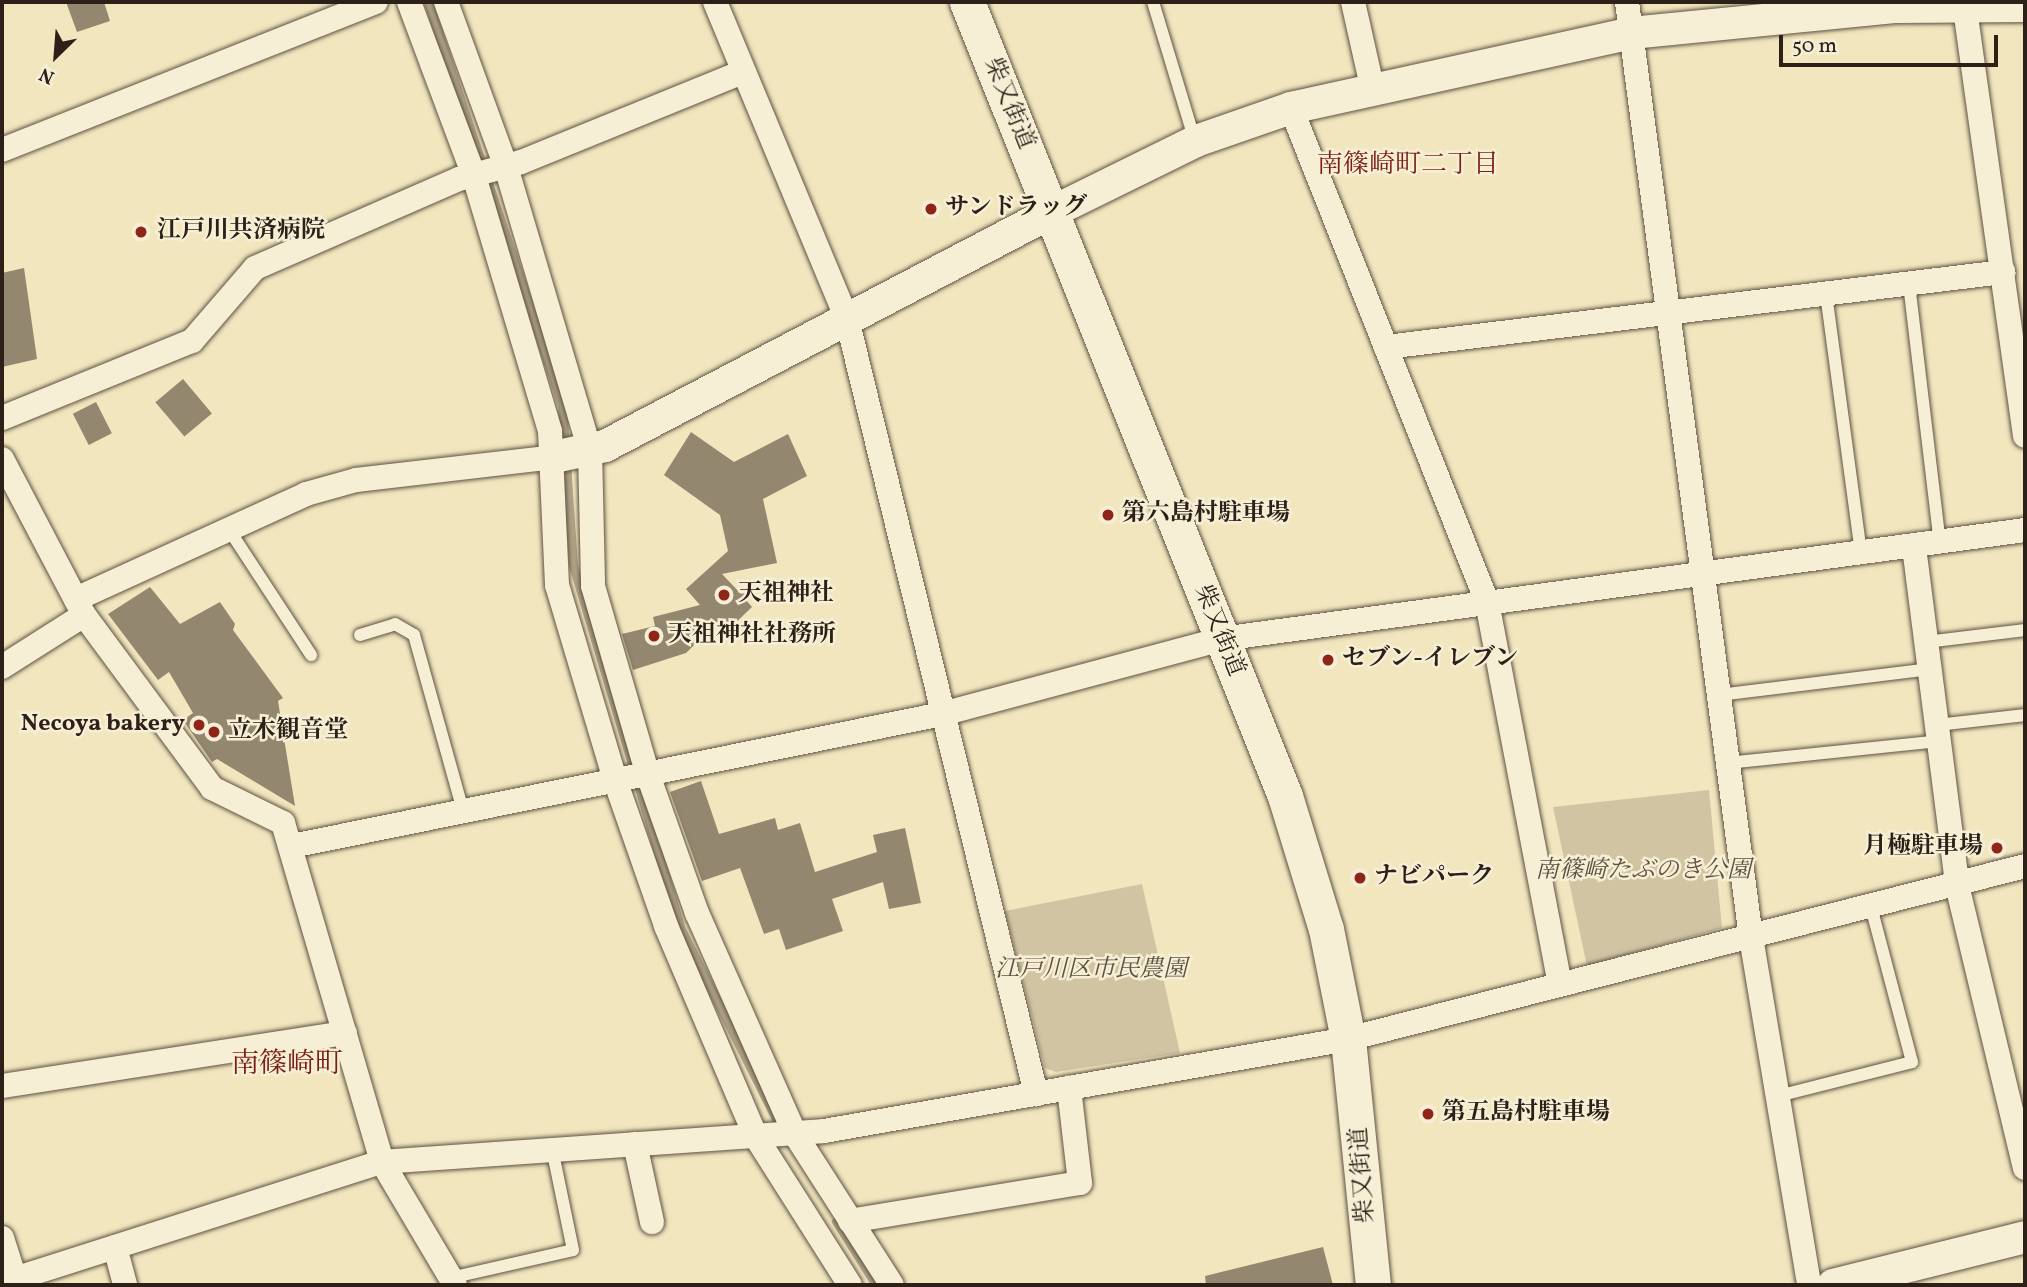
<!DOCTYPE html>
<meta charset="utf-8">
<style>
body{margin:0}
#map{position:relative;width:2027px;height:1287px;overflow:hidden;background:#f2e6bf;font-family:Vollkorn,"Noto Serif JP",serif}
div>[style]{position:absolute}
.green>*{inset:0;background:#d1c4a3}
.stream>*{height:9px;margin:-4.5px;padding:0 4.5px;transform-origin:4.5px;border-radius:4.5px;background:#afa387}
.building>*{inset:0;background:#93876f;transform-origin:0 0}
.roads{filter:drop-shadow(0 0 2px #5e5242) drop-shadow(0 0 2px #5e5242)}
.service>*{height:12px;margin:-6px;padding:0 6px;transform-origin:6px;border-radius:6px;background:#f7efd5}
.minor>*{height:24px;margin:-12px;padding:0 12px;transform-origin:12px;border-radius:12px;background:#f7efd5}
.tertiary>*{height:32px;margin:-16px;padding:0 16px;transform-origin:16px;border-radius:16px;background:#f7efd5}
.secondary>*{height:35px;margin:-17.5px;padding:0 17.5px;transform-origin:17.5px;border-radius:17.5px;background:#f7efd5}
.dots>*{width:19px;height:19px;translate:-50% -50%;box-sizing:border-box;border:4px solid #f7efd5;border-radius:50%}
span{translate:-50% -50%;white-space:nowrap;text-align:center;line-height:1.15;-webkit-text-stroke:5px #f7efd5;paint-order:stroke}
.street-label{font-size:24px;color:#2d2019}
.poi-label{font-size:24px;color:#2d2019;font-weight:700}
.left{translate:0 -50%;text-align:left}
.right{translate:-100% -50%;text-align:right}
.park-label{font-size:24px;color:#5e5142;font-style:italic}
.neighbourhood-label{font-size:26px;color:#7a1f14}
.quarter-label{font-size:28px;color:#7a1f14}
.frame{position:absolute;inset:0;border:4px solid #2d2019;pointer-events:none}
.north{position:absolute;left:21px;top:21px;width:70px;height:70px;-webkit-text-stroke:5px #f7efd5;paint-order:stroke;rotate:205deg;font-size:19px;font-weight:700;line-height:28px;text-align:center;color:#2d2019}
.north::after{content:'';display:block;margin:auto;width:24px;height:32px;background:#2d2019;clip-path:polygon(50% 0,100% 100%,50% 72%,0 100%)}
.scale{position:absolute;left:1779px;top:35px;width:219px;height:32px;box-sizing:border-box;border:4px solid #2d2019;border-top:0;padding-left:9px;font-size:21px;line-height:24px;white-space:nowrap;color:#2d2019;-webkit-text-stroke:5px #f7efd5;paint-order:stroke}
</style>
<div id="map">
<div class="green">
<div style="clip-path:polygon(1709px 790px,1722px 928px,1587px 966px,1553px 807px)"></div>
<div style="clip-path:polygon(1142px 884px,1180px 1053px,1056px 1072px,1045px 1068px,1005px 911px)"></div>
</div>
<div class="stream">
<div style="left:428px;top:2px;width:424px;rotate:71.6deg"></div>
<div style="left:562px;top:404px;width:161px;rotate:86.1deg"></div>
<div style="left:573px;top:565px;width:377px;rotate:73.5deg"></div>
<div style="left:680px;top:927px;width:228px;rotate:63.4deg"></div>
<div style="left:836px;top:1221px;width:75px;rotate:58deg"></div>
</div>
<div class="building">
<div style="clip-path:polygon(66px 2px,104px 2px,110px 21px,77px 32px)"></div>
<div style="clip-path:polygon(24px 268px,37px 359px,2px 367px,2px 273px)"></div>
<div style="left:183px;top:379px;width:45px;height:36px;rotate:50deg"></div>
<div style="left:96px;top:402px;width:35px;height:26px;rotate:63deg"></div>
<div style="clip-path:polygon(691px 432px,734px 462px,788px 434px,807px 476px,763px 499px,777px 563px,722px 574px,741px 594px,755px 591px,745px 599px,752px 607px,730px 628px,721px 619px,686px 653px,633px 670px,622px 634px,655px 626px,653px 617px,700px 605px,686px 589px,728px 551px,720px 515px,664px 475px)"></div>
<div style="clip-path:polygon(150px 587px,180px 624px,220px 602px,235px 624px,233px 630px,283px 698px,278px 701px,295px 806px,217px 759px,212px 762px,183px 720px,193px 713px,169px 672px,158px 680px,108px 614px)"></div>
<div style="clip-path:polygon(701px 781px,719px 834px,775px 818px,778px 830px,800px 823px,815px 872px,877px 852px,873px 835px,905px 828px,921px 903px,889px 909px,883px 882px,832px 899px,843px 931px,786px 950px,779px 929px,764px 934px,740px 868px,702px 881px,670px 792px)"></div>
<div style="clip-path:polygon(1323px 1247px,1333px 1285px,1206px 1285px,1205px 1276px)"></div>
</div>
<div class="roads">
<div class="service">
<div style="left:1153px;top:2px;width:145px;rotate:73.2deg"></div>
<div style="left:1909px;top:284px;width:262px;rotate:83.2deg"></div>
<div style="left:1826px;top:294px;width:261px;rotate:82.3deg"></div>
<div style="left:228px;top:528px;width:152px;rotate:56.8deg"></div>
<div style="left:360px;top:635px;width:37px;rotate:-17deg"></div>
<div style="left:395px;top:624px;width:22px;rotate:30deg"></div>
<div style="left:414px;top:635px;width:182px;rotate:74.4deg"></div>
<div style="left:1926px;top:642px;width:100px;rotate:-6.9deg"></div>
<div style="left:1719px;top:695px;width:213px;rotate:-7deg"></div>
<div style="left:1937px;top:725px;width:89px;rotate:-6.5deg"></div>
<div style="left:1727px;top:763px;width:213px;rotate:-5.9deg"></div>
<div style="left:1778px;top:1096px;width:138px;rotate:-14.2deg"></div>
<div style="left:1912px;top:1062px;width:160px;rotate:-104.8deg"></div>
<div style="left:450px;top:1278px;width:126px;rotate:-12.8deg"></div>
<div style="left:573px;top:1250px;width:103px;rotate:-101.7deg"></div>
</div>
<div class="minor">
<div style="left:409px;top:2px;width:186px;rotate:69.5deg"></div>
<div style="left:474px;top:176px;width:266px;rotate:73.4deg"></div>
<div style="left:550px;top:431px;width:154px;rotate:87.4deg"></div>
<div style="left:557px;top:585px;width:203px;rotate:73.4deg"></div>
<div style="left:615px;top:780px;width:155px;rotate:70.7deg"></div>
<div style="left:666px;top:926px;width:229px;rotate:66.9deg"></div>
<div style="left:756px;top:1137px;width:175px;rotate:57.6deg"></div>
<div style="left:446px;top:2px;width:176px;rotate:70deg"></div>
<div style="left:506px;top:167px;width:295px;rotate:73.5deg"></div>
<div style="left:590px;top:450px;width:136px;rotate:88.7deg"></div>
<div style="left:593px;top:586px;width:194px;rotate:73.8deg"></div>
<div style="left:647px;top:772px;width:150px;rotate:70.5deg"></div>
<div style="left:697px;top:913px;width:242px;rotate:66.1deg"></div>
<div style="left:795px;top:1134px;width:179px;rotate:57.3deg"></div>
<div style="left:715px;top:2px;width:343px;rotate:67.4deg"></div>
<div style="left:847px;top:319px;width:798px;rotate:76.29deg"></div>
<div style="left:1353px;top:2px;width:86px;rotate:77.3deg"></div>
<div style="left:1627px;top:2px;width:943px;rotate:82.45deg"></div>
<div style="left:1751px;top:937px;width:353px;rotate:80.5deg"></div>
<div style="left:1964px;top:2px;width:438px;rotate:82deg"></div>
<div style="left:1291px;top:108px;width:531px;rotate:68.36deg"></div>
<div style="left:1487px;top:602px;width:389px;rotate:79.2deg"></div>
<div style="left:2px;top:150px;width:402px;rotate:-21.6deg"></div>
<div style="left:1386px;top:347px;width:622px;rotate:-6.93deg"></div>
<div style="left:2px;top:418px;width:205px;rotate:-22.1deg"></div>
<div style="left:192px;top:341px;width:96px;rotate:-49.2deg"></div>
<div style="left:255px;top:268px;width:223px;rotate:-23.6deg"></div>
<div style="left:459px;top:179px;width:64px;rotate:-15.3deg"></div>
<div style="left:521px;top:162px;width:240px;rotate:-22.1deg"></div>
<div style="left:2px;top:459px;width:176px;rotate:62.3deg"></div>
<div style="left:84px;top:615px;width:215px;rotate:53.5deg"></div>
<div style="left:212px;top:788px;width:79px;rotate:26.2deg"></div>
<div style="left:283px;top:823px;width:353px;rotate:73.7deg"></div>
<div style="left:382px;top:1162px;width:143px;rotate:59.3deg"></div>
<div style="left:1914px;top:547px;width:341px;rotate:82.7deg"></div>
<div style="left:1957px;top:885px;width:291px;rotate:76.5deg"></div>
<div style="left:76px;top:599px;width:253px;rotate:-24.5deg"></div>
<div style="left:306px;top:494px;width:52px;rotate:-15.6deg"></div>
<div style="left:356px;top:480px;width:199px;rotate:-6.6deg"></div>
<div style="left:2px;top:667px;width:97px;rotate:-32.4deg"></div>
<div style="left:292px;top:846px;width:663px;rotate:-11.48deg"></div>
<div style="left:942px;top:714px;width:289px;rotate:-15deg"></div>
<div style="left:1221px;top:639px;width:811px;rotate:-7.72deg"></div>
<div style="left:2px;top:1086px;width:347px;rotate:-8.8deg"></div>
<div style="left:635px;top:1144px;width:80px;rotate:77.7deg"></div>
<div style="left:850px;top:1221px;width:233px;rotate:-9.4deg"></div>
<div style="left:1080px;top:1183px;width:96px;rotate:-96.6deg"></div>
<div style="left:2px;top:1238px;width:43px;rotate:72.4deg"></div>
<div style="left:115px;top:1247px;width:39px;rotate:75deg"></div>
<div style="left:2px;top:1283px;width:399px;rotate:-17.7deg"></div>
<div style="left:382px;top:1162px;width:443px;rotate:-4deg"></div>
<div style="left:824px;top:1131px;width:532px;rotate:-9.96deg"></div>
<div style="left:1348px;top:1039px;width:699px;rotate:-14.33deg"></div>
</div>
<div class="tertiary">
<div style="left:554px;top:457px;width:52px;rotate:-12.2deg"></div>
<div style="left:605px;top:446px;width:505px;rotate:-27.63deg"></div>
<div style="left:1052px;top:212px;width:161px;rotate:-26.2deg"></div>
<div style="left:1196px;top:141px;width:101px;rotate:-19.2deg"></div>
<div style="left:1291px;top:108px;width:348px;rotate:-12.4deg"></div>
<div style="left:1631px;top:33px;width:267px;rotate:-5.6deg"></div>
<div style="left:1897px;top:7px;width:128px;rotate:-0.4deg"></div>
<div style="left:1833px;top:1285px;width:198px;rotate:-14deg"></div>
</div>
<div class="secondary">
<div style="left:967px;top:2px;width:855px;rotate:68.17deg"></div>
<div style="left:1285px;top:796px;width:139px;rotate:72.9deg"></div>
<div style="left:1326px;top:929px;width:112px;rotate:78.7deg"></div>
<div style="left:1348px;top:1039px;width:247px;rotate:84.2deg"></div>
</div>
</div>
<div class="dots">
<div style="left:931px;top:209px;background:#8f2418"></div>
<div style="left:141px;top:232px;background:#8f2418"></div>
<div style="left:1108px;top:515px;background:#8f2418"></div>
<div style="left:724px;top:595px;background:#8f2418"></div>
<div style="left:654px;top:636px;background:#8f2418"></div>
<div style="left:1328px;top:660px;background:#8f2418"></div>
<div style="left:199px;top:725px;background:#8f2418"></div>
<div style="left:214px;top:732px;background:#8f2418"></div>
<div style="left:1997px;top:848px;background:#8f2418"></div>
<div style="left:1360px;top:878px;background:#8f2418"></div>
<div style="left:1428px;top:1114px;background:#8f2418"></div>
</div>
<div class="street-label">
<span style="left:1008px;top:104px;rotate:68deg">柴又街道</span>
<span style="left:1218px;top:631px;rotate:68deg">柴又街道</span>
<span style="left:1364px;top:1175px;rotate:-94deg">柴又街道</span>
</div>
<div class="poi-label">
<span class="left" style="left:945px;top:209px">サンドラッグ</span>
<span class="left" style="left:157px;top:232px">江戸川共済病院</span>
<span class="left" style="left:1122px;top:515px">第六島村駐車場</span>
<span class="left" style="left:738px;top:595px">天祖神社</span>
<span class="left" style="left:668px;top:636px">天祖神社社務所</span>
<span class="left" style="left:1342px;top:660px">セブン-イレブン</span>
<span class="right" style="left:185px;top:725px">Necoya bakery</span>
<span class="left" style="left:228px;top:732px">立木観音堂</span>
<span class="right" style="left:1983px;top:848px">月極駐車場</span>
<span class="left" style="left:1374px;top:878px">ナビパーク</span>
<span class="left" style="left:1442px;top:1114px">第五島村駐車場</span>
</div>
<div class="park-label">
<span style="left:1643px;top:872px">南篠崎たぶのき公園</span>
<span style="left:1091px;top:971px">江戸川区市民農園</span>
</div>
<div class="neighbourhood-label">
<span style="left:1408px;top:166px">南篠崎町二丁目</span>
</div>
<div class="quarter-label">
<span style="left:287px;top:1065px">南篠崎町</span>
</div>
<div class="frame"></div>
<div class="north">N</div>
<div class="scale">50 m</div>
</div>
